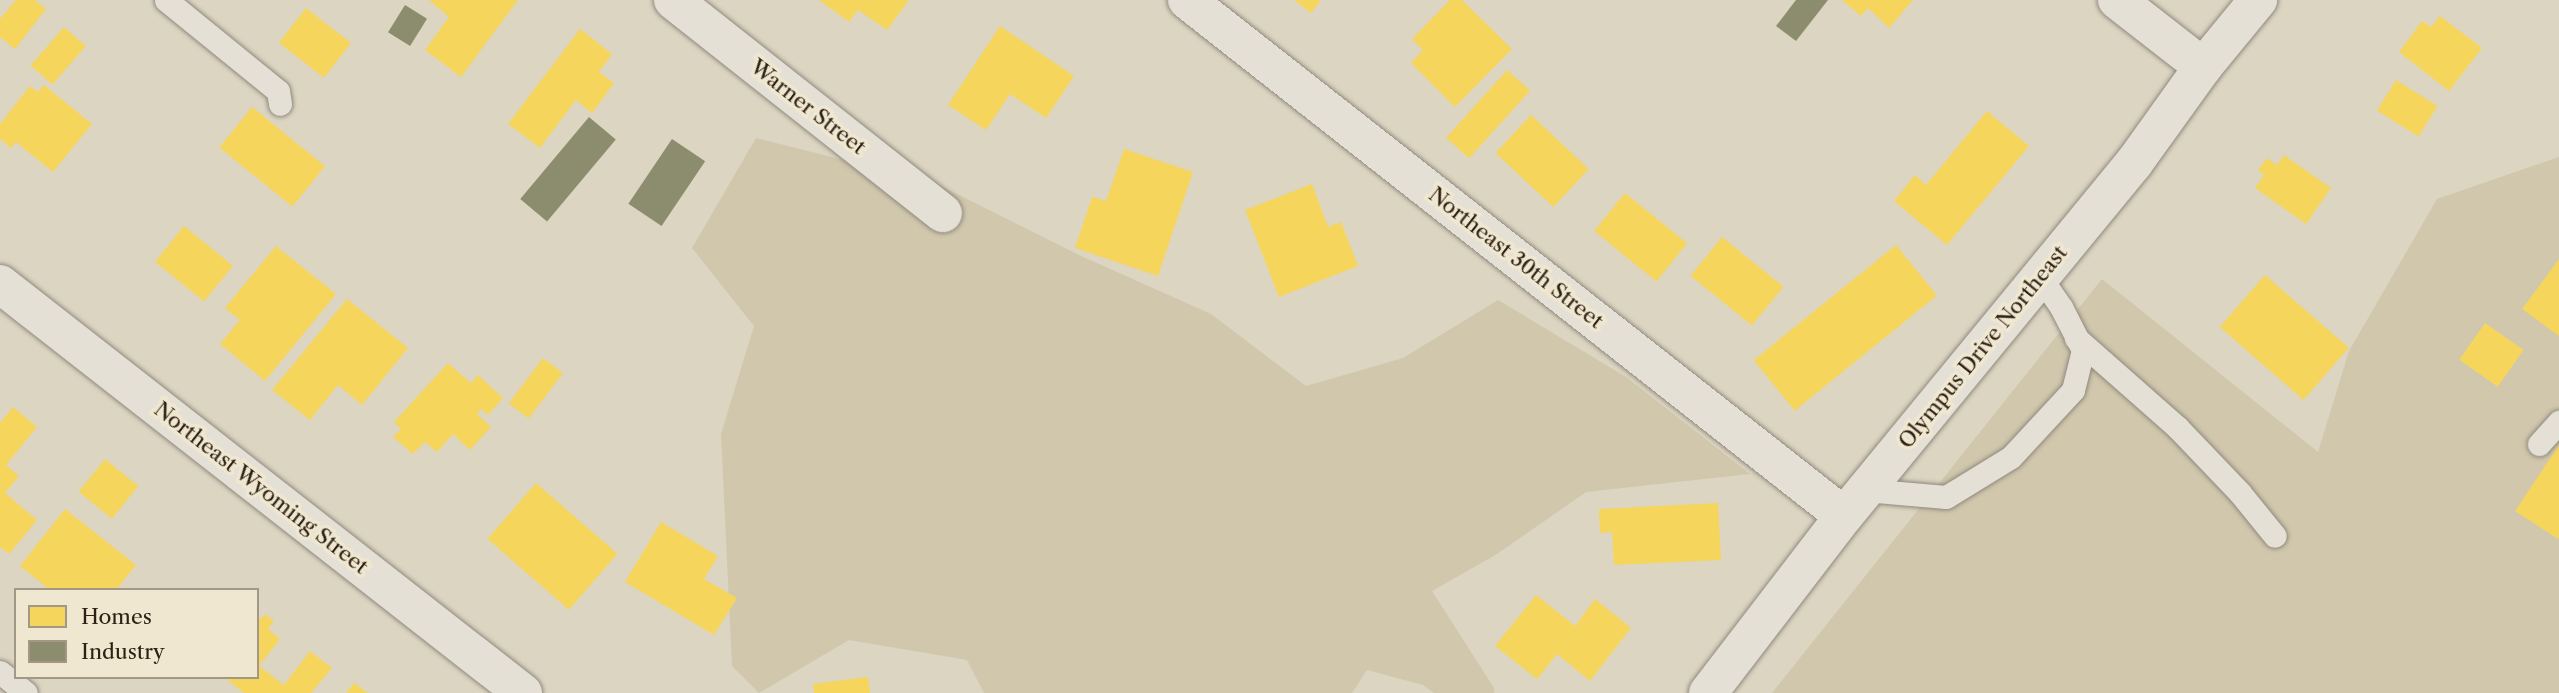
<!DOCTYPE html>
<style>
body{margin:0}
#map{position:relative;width:2559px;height:693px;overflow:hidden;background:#dcd5c2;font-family:"Libre Caslon Text",serif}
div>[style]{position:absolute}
.green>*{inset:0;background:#d1c7ad}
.homes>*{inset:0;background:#f6d55c;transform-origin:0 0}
.industry>*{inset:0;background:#8c8c6e;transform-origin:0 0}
.roads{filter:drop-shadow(0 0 2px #908a7e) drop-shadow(0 0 2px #908a7e)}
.service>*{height:23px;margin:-11.5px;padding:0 11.5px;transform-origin:11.5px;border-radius:11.5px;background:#e4e0d6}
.minor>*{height:38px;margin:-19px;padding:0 19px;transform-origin:19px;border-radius:19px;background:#e4e0d6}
span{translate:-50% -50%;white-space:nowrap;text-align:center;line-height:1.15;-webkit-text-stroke:7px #efe7d0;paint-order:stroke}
.street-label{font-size:21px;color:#2e2114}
.legend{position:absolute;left:14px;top:588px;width:245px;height:91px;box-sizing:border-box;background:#efe7d0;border:2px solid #a29885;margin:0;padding:9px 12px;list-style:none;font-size:21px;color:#2e2114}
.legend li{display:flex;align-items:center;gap:14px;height:35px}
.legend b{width:35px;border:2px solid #a29885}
</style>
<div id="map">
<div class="green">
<div style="clip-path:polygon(756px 138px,935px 183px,1079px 255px,1211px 314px,1306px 386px,1403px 358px,1498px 300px,1626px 377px,1750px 474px,1586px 492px,1497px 554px,1432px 591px,1494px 688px,1494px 693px,1434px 693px,1423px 685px,1367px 670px,1352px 693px,984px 693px,967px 660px,849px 640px,759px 693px,732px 666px,721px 434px,754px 326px,692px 248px)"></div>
<div style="clip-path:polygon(2559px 157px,2559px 693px,1772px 693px,2102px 279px,2318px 452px,2349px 351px,2437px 199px)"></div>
</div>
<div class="homes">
<div style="clip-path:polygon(16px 0,35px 0,46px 9px,15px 49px,0 37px,0 19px)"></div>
<div style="clip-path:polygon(429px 0,518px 0,461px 77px,425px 50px,449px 17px)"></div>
<div style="clip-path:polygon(819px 0,909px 0,887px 30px,858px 10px,849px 22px)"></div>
<div style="clip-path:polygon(1294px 0,1321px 0,1311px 13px)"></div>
<div style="clip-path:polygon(1450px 0,1462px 0,1512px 49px,1455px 107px,1411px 63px,1423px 50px,1412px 39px)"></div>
<div style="clip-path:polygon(1842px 0,1913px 0,1889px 28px,1868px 8px,1861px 16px)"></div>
<div style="left:306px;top:8px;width:57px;height:44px;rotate:38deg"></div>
<div style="clip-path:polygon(2440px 16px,2482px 48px,2449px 91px,2399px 52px,2422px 21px,2431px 27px)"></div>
<div style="clip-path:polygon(1000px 26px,1074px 76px,1046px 118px,1010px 94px,986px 130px,948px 105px)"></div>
<div style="left:64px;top:27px;width:29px;height:51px;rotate:41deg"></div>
<div style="clip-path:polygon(580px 29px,612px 54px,599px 72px,614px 83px,592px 113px,576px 100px,540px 148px,508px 124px)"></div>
<div style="left:1507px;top:70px;width:31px;height:91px;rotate:42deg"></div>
<div style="left:2396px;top:80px;width:49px;height:36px;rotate:32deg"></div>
<div style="clip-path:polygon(44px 85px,92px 124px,53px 172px,16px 142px,11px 148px,0 139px,0 124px,30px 86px,38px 92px)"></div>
<div style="left:252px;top:107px;width:94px;height:52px;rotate:39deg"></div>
<div style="clip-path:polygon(1987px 111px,2029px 146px,1947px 245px,1894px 201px,1915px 175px,1926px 185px)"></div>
<div style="left:1531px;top:115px;width:79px;height:52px;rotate:43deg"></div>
<div style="clip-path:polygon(1124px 149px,1193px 172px,1158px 276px,1075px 248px,1092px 197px,1106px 201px)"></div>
<div style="clip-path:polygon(2284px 155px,2331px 188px,2306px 224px,2255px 188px,2264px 175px,2258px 170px,2267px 158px,2277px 165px)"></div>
<div style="clip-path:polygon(1312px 184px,1328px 227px,1341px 222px,1358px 266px,1279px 297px,1245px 210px)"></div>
<div style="left:1625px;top:193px;width:80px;height:49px;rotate:39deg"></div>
<div style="left:184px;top:226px;width:63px;height:46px;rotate:39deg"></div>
<div style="left:1722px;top:237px;width:79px;height:50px;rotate:39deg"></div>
<div style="left:1896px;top:245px;width:65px;height:183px;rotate:51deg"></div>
<div style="clip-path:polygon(276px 246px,336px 294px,265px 381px,220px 344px,240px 320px,225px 308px)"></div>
<div style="clip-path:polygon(2559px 259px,2559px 336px,2522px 309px)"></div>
<div style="left:2265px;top:275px;width:111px;height:69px;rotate:41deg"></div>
<div style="clip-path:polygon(347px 299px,408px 348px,362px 405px,338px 385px,310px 420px,272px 390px)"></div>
<div style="left:2485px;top:323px;width:47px;height:45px;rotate:35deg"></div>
<div style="left:543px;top:358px;width:25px;height:57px;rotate:37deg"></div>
<div style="clip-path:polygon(448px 363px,471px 383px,478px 375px,503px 398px,488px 415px,481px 409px,477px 414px,491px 427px,470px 450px,453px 434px,437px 452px,425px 442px,413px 454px,393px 437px,401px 429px,394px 422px)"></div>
<div style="clip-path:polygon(13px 407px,37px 427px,6px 465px,19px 476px,5px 493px,37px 520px,9px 554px,0 547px,0 423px)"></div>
<div style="clip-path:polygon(2559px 445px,2559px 537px,2558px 539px,2515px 511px)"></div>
<div style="left:105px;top:459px;width:43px;height:42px;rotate:39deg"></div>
<div style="left:536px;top:483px;width:108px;height:74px;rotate:41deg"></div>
<div style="clip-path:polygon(1718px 503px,1721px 560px,1614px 565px,1612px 532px,1600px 533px,1599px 509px)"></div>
<div style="clip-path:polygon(65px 509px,136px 565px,116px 590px,50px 590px,20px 566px)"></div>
<div style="clip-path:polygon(661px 522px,718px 556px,704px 579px,737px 598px,714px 635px,625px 582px)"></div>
<div style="clip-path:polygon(1536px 595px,1575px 626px,1595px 599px,1631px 628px,1590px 681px,1557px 654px,1537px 679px,1495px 646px)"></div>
<div style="clip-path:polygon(265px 614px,274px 621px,268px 629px,280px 639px,259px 666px,284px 685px,310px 651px,332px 668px,311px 693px,244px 693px,224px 677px,257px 677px,257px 616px,261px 619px)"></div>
<div style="clip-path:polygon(868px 677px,870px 693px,814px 693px,813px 684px)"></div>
<div style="clip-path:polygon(354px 683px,368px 693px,346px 693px)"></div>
</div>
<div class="industry">
<div style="clip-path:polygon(1796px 0,1828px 0,1796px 41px,1776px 26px)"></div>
<div style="left:405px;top:5px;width:26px;height:32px;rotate:32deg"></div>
<div style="left:589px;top:117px;width:35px;height:107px;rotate:40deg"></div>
<div style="left:672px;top:139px;width:40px;height:78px;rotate:34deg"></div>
</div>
<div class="roads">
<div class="service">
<div style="left:166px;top:0;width:144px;rotate:39.1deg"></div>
<div style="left:278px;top:91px;width:13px;rotate:81deg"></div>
<div style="left:2076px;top:338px;width:135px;rotate:41.4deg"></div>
<div style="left:2177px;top:427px;width:91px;rotate:46.3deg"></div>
<div style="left:2240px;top:493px;width:55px;rotate:50.9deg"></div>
<div style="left:2539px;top:444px;width:30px;rotate:-48deg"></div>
<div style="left:1865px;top:490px;width:81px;rotate:4.9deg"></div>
<div style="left:1946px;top:497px;width:76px;rotate:-31.6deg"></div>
<div style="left:2011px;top:457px;width:91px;rotate:-47.2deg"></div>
<div style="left:2073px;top:390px;width:41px;rotate:-76deg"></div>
<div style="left:2083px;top:350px;width:48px;rotate:-117.1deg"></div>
<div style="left:2061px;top:307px;width:37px;rotate:-125deg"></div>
<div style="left:0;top:672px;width:33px;rotate:39deg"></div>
</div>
<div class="minor">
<div style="left:673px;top:0;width:344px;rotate:38.3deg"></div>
<div style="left:1187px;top:0;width:835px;rotate:38.15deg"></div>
<div style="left:2117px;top:0;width:109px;rotate:37.9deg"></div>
<div style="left:0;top:284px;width:664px;rotate:38.03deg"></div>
<div style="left:1708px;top:693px;width:223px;rotate:-52.5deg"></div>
<div style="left:1844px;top:516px;width:457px;rotate:-50.6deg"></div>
<div style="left:2134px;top:163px;width:118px;rotate:-54.3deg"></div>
<div style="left:2203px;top:67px;width:87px;rotate:-50.6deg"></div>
</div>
</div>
<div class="street-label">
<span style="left:808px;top:107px;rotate:38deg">Warner Street</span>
<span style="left:1516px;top:258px;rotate:38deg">Northeast 30th Street</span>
<span style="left:1983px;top:347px;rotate:-51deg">Olympus Drive Northeast</span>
<span style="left:261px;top:488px;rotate:38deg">Northeast Wyoming Street</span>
</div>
<ul class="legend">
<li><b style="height:19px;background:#f6d55c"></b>Homes</li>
<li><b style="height:19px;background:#8c8c6e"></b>Industry</li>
</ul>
</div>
